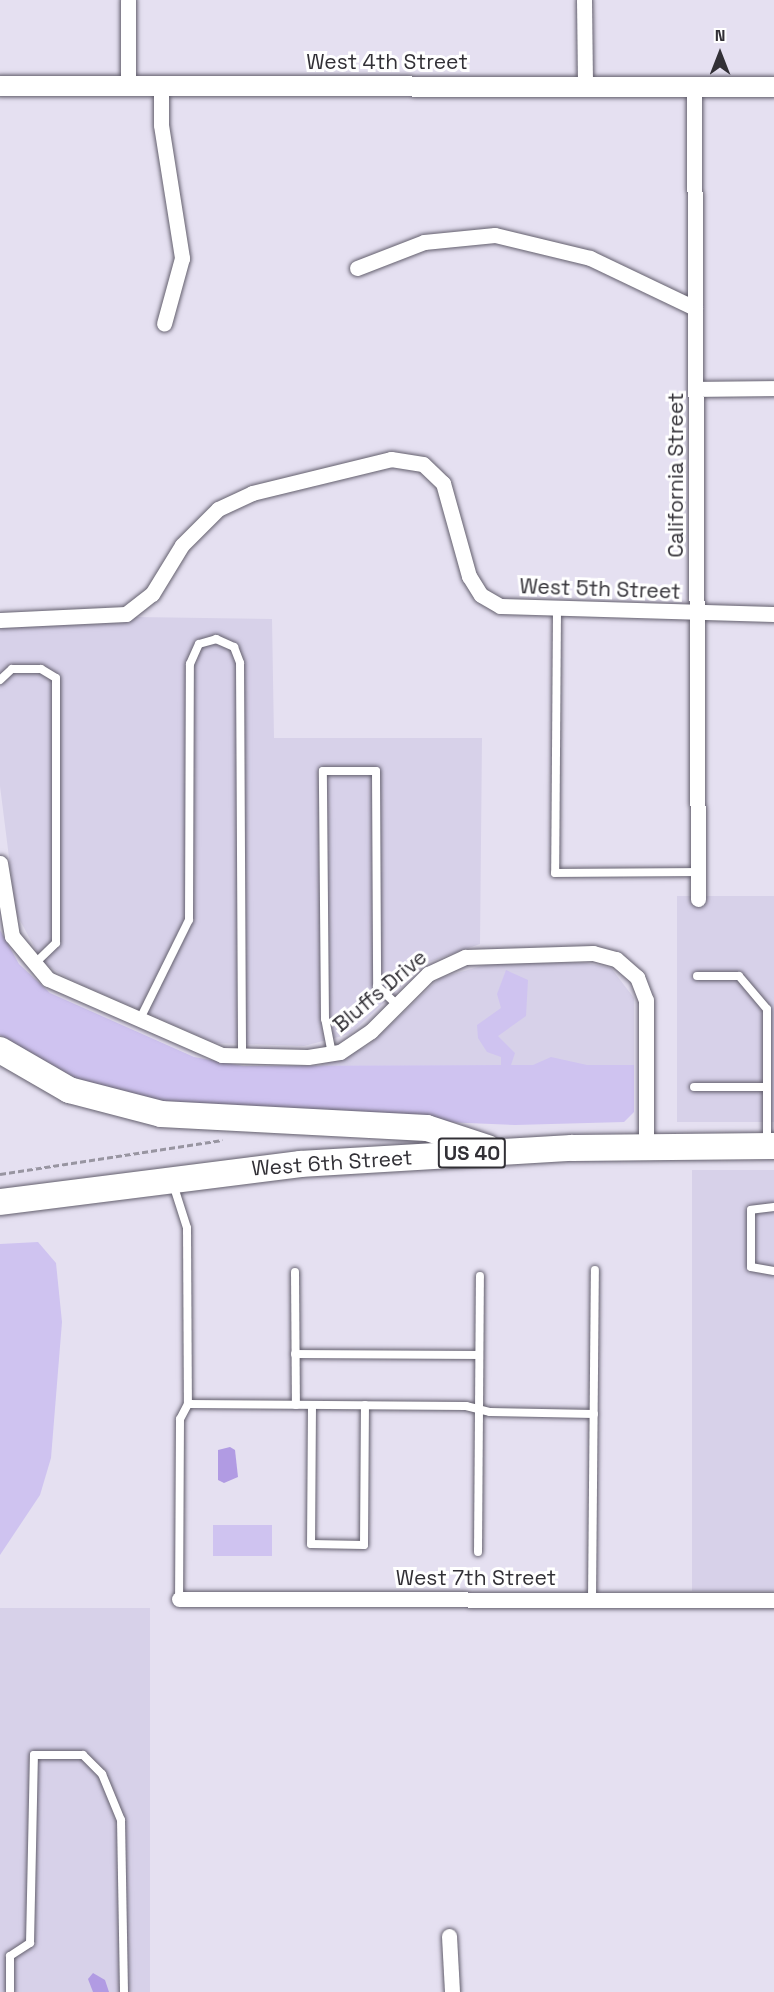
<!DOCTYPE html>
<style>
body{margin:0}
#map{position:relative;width:774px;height:1992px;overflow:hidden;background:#e5e0f1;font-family:"Space Grotesk",sans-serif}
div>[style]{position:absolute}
.built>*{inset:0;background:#d7d1e9;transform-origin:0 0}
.green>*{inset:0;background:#cfc3f0;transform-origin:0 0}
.water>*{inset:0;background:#b19be3}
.path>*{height:3px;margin-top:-1.5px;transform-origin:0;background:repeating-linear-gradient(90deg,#9895a1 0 6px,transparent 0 9px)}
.roads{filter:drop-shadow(0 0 2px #635f6d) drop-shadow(0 0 2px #635f6d)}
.service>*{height:8px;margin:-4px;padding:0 4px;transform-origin:4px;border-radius:4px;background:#fff}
.minor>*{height:15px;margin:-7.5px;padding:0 7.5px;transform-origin:7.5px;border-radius:7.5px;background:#fff}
.tertiary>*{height:20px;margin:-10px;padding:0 10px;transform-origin:10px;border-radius:10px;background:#fff}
.trunk>*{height:26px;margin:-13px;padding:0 13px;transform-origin:13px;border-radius:13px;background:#fff}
span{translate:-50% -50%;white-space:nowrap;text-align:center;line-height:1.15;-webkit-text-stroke:6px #fff;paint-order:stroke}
.shield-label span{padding:2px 4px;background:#fff;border:2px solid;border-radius:4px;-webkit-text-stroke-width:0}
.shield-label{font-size:20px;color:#323036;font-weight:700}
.street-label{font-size:21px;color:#323036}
.north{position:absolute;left:690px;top:24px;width:60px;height:60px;-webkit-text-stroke:4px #fff;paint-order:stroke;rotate:0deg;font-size:16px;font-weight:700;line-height:24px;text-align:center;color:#323036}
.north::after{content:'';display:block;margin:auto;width:21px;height:27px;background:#323036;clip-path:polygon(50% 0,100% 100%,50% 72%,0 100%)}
</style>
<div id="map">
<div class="built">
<div style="clip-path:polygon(136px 617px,272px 619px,274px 738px,482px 738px,480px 944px,426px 963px,350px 1034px,304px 1046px,215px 1043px,73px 981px,43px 963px,16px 913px,0 786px,0 627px,98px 624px)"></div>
<div style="left:774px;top:896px;width:226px;height:97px;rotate:90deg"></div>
<div style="clip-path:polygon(492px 963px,586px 963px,611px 968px,634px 998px,634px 1065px,318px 1066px,368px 1046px,440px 978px)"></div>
<div style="left:692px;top:1170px;width:82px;height:421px"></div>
<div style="left:0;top:1608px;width:150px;height:384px"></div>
</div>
<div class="green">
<div style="clip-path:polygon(0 930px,19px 964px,50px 993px,194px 1057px,243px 1066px,501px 1065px,501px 1057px,487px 1052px,478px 1038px,477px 1025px,501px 1008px,497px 994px,506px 970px,528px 980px,526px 1016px,498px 1036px,515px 1053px,511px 1065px,533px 1065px,551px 1057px,587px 1065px,634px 1065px,634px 1112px,624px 1122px,515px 1125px,272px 1115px,147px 1100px,83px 1083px,0 1035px)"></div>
<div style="clip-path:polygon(38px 1242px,56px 1263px,62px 1322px,51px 1458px,40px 1495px,0 1555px,0 1244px)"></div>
<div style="left:213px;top:1525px;width:59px;height:31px"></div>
</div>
<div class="water">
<div style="clip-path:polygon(230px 1447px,235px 1450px,238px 1477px,224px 1483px,218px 1480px,218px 1450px)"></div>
<div style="clip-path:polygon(93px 1973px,105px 1980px,109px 1992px,93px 1992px,88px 1979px)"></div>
</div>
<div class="path">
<div style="left:0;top:1174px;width:225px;rotate:-8.7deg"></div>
</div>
<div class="roads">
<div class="service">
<div style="left:557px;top:610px;width:263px;rotate:90.4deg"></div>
<div style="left:555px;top:873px;width:143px;rotate:-0.4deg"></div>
<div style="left:0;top:680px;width:16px;rotate:-43deg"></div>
<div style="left:12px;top:669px;width:29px"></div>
<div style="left:41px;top:669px;width:17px;rotate:31deg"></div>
<div style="left:56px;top:678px;width:265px;rotate:90deg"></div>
<div style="left:56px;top:943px;width:30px;rotate:136deg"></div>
<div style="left:697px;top:976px;width:42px"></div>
<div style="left:739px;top:976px;width:43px;rotate:49.7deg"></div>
<div style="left:767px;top:1009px;width:132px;rotate:90deg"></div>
<div style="left:140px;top:1019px;width:110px;rotate:-63.7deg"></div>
<div style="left:189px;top:920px;width:256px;rotate:-89.8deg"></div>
<div style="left:190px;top:664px;width:22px;rotate:-66deg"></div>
<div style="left:199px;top:644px;width:18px;rotate:-16deg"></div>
<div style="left:216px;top:639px;width:20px;rotate:24deg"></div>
<div style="left:234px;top:647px;width:17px;rotate:69deg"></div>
<div style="left:240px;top:663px;width:394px;rotate:89.7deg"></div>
<div style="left:332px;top:1054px;width:36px;rotate:-101deg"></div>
<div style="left:325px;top:1019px;width:248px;rotate:-90.5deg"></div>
<div style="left:323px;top:771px;width:53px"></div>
<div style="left:376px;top:771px;width:215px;rotate:89.7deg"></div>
<div style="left:377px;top:986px;width:26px;rotate:43deg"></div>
<div style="left:694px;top:1087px;width:73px"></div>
<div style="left:173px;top:1184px;width:46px;rotate:72.3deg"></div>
<div style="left:187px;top:1228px;width:176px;rotate:89.7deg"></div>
<div style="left:188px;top:1404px;width:17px;rotate:118deg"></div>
<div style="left:180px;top:1419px;width:180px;rotate:90.3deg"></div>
<div style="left:774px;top:1207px;width:23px;rotate:173deg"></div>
<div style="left:751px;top:1210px;width:57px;rotate:90deg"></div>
<div style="left:751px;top:1267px;width:23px;rotate:10deg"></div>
<div style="left:295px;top:1272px;width:133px;rotate:89.6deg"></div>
<div style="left:295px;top:1354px;width:184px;rotate:0.3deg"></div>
<div style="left:188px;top:1404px;width:278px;rotate:0.4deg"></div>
<div style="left:466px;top:1406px;width:25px;rotate:14deg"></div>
<div style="left:490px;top:1412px;width:104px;rotate:1.1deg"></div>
<div style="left:312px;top:1405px;width:139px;rotate:90.4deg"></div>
<div style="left:311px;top:1544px;width:53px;rotate:1.1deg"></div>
<div style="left:364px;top:1545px;width:140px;rotate:-89.6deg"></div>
<div style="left:478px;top:1552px;width:276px;rotate:-89.6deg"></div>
<div style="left:592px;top:1600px;width:330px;rotate:-89.5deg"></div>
<div style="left:10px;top:1992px;width:36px;rotate:-90deg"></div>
<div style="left:10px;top:1956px;width:24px;rotate:-33deg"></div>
<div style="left:30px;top:1943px;width:188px;rotate:-88.8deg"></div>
<div style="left:34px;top:1755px;width:49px"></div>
<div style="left:83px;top:1755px;width:27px;rotate:45deg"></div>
<div style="left:102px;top:1774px;width:50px;rotate:67.6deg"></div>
<div style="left:121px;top:1820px;width:172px;rotate:89deg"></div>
</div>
<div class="minor">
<div style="left:128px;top:0;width:86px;rotate:90deg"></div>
<div style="left:584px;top:0;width:87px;rotate:89.3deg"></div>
<div style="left:161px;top:86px;width:39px;rotate:90deg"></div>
<div style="left:161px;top:125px;width:135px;rotate:81deg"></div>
<div style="left:182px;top:258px;width:68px;rotate:105.3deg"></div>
<div style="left:694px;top:87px;width:812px;rotate:89.72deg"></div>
<div style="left:357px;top:268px;width:72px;rotate:-21.2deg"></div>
<div style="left:424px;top:242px;width:71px;rotate:-5.6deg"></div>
<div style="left:495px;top:235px;width:98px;rotate:13.6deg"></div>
<div style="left:590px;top:258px;width:116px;rotate:25.5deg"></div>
<div style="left:696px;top:389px;width:78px;rotate:-0.7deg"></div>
<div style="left:0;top:620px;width:126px;rotate:-2.7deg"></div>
<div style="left:126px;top:614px;width:33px;rotate:-38deg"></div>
<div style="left:152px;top:594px;width:57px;rotate:-58.5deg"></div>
<div style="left:182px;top:545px;width:51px;rotate:-45deg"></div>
<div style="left:218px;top:509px;width:38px;rotate:-25deg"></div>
<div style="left:252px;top:493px;width:143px;rotate:-13.7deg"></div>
<div style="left:391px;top:459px;width:32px;rotate:9deg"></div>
<div style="left:423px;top:464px;width:28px;rotate:44deg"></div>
<div style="left:443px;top:483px;width:97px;rotate:74.4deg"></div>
<div style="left:469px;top:576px;width:22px;rotate:58deg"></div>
<div style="left:481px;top:595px;width:22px;rotate:30deg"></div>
<div style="left:500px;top:606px;width:274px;rotate:1.7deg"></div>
<div style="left:0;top:863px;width:74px;rotate:80.7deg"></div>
<div style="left:12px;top:936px;width:56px;rotate:50.1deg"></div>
<div style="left:48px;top:979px;width:190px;rotate:23.6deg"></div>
<div style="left:222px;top:1055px;width:86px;rotate:1.3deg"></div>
<div style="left:308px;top:1057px;width:32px;rotate:-9deg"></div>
<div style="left:340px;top:1052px;width:37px;rotate:-34deg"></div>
<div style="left:371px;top:1031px;width:81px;rotate:-45deg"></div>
<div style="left:428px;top:974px;width:41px;rotate:-24.7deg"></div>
<div style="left:465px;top:957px;width:128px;rotate:-1.8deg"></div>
<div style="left:593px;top:953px;width:24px;rotate:15deg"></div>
<div style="left:616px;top:959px;width:28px;rotate:41deg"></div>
<div style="left:637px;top:977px;width:25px;rotate:69deg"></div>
<div style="left:646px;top:1000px;width:146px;rotate:90deg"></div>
<div style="left:179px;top:1599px;width:595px;rotate:0.1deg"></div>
<div style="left:449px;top:1936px;width:56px;rotate:86.9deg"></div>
</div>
<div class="tertiary">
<div style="left:0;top:86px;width:774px;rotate:0.07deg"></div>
</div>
<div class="trunk">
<div style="left:0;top:1050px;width:80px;rotate:30.1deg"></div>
<div style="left:69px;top:1090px;width:95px;rotate:14.6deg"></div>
<div style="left:161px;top:1114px;width:266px;rotate:3deg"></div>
<div style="left:427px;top:1128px;width:64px;rotate:18.2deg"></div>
<div style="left:0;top:1202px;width:302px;rotate:-7.2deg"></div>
<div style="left:300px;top:1164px;width:272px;rotate:-3.4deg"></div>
<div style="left:572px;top:1148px;width:202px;rotate:-0.6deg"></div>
</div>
</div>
<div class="shield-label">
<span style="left:472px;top:1153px">US 40</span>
</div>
<div class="street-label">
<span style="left:387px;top:62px">West 4th Street</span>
<span style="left:676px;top:475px;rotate:-90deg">California Street</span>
<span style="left:600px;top:589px;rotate:2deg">West 5th Street</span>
<span style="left:380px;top:991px;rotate:-40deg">Bluffs Drive</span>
<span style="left:332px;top:1163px;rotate:-4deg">West 6th Street</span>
<span style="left:476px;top:1578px">West 7th Street</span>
</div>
<div class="north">N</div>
</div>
